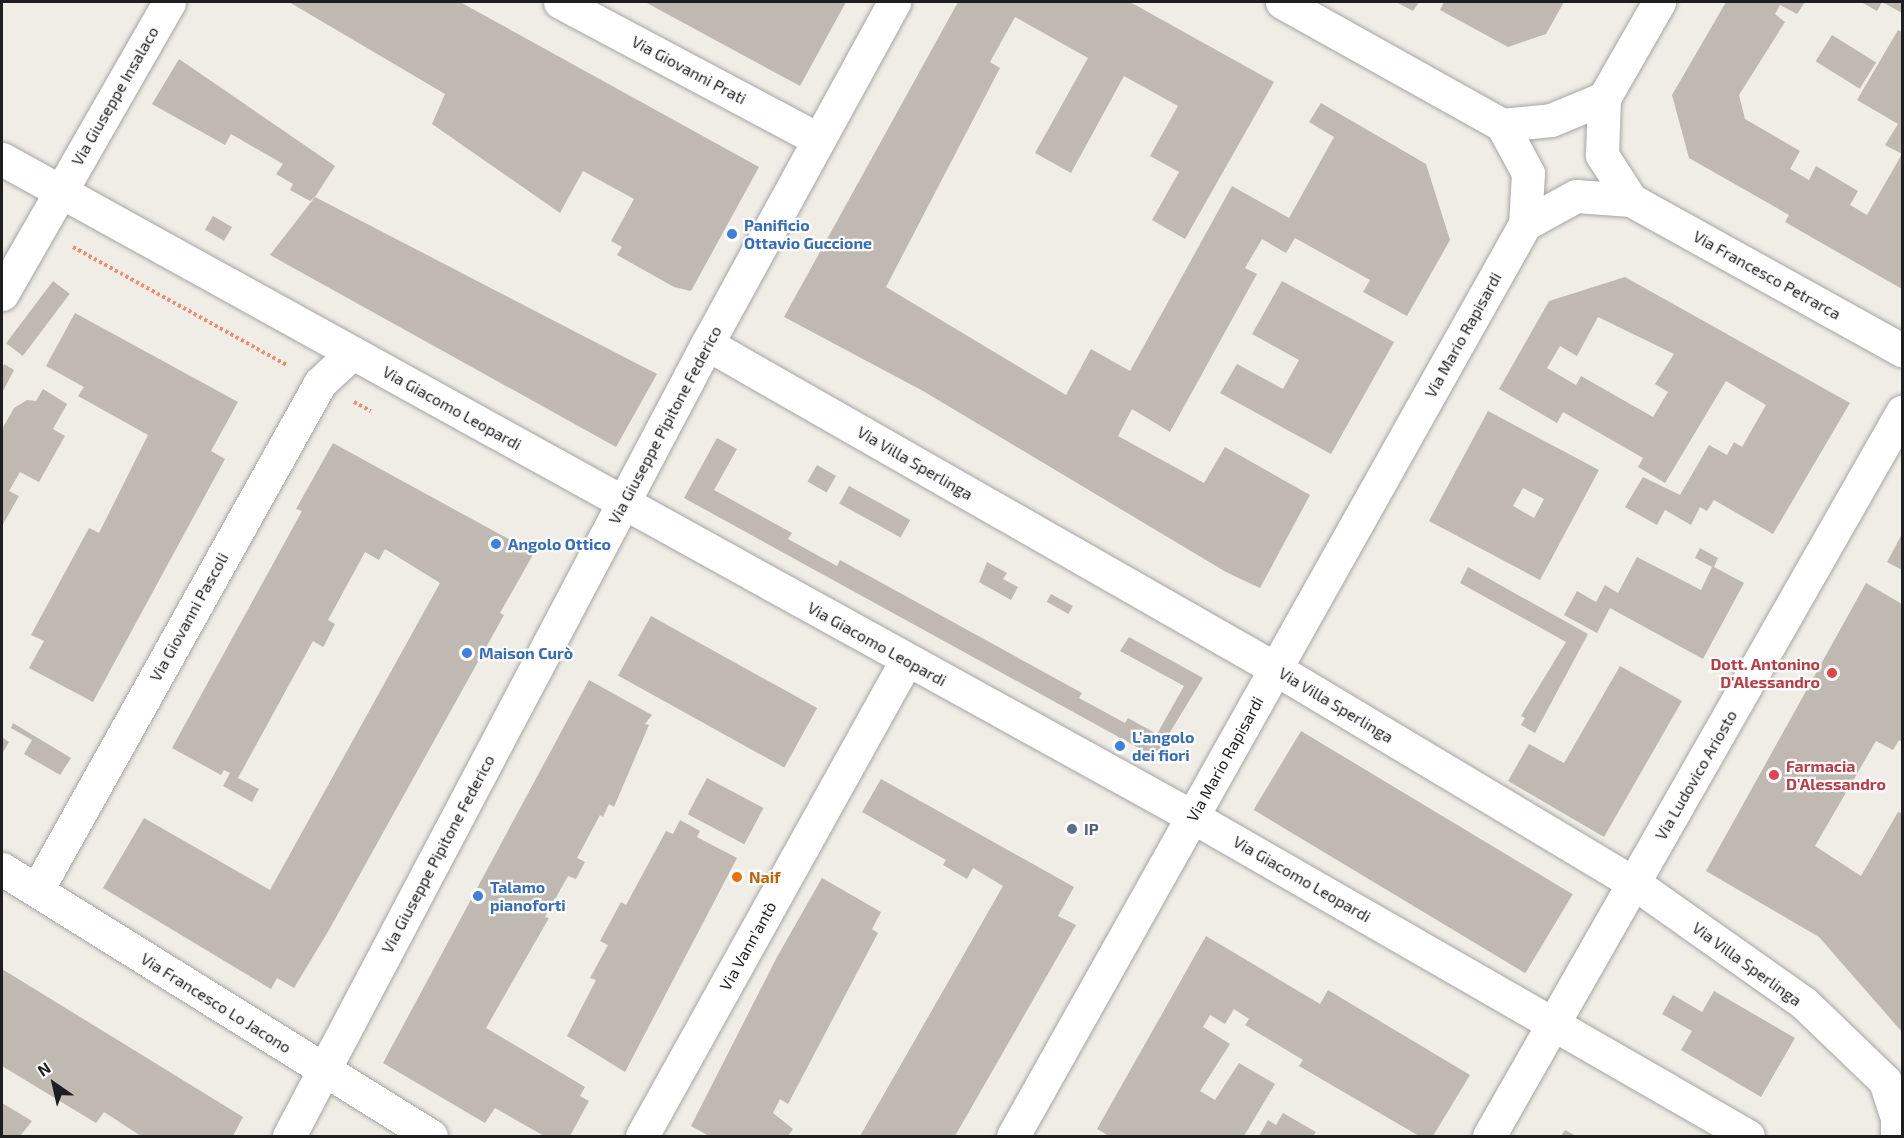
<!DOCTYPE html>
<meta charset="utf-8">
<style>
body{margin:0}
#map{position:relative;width:1904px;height:1138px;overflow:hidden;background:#efede5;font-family:"Exo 2",sans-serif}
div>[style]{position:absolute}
.building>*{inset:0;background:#c0b9b1;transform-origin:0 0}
.path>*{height:4px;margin-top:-2px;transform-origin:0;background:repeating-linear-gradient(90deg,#f7896e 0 3px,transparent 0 6px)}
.roads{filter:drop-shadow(0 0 2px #a5a5a5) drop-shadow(0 0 2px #a5a5a5)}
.minor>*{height:33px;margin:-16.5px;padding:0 16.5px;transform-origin:16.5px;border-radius:16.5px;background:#fff}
.dots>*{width:16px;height:16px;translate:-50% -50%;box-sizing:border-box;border:3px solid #fff;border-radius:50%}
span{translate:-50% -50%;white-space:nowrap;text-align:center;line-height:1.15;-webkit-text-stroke:4.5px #fff;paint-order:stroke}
.street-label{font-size:16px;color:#1e1e1e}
.shop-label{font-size:16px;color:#366cbe;font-weight:700}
.left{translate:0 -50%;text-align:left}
.health-label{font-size:16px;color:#be3a42;font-weight:700}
.right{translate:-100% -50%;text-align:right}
.service-label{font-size:16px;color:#4e5e75;font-weight:700}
.food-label{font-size:16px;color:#c56008;font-weight:700}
.frame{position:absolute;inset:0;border:3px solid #1e1e1e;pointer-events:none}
.north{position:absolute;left:24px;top:1054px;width:60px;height:60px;-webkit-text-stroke:4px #fff;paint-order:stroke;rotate:326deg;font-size:16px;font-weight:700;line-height:24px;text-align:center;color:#1e1e1e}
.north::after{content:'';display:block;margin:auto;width:21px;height:27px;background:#1e1e1e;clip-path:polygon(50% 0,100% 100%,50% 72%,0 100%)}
</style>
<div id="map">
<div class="building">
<div style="clip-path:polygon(289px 2px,460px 2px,759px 167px,691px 291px,674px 287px,617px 255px,622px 247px,611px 241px,634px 199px,583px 171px,560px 213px,432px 124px,445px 94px)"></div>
<div style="clip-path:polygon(645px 2px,846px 2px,800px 86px)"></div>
<div style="clip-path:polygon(958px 2px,1130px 2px,1274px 82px,1185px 239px,1152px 220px,1179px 172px,1150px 156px,1178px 106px,1124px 76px,1071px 173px,1035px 153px,1088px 58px,1015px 17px,990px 62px,1000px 68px,886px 287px,1066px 395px,1091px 349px,1130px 371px,1232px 186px,1289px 218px,1334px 137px,1309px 122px,1321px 103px,1426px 164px,1450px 240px,1407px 316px,1363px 292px,1370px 280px,1295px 238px,1286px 253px,1262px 239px,1245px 268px,1257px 274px,1170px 432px,1132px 409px,1118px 436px,1204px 483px,1225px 447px,1310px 495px,1260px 588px,1226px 572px,923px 391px,784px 317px)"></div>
<div style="clip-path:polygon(1396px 2px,1419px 2px,1413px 11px)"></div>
<div style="clip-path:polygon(1444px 2px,1564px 2px,1546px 34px,1508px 47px,1440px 10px)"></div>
<div style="clip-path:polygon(1726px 2px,1805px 2px,1797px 14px,1780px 5px,1775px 14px,1785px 22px,1739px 95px,1745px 119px,1800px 151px,1790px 169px,1809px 180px,1816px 166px,1858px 191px,1850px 205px,1867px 215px,1902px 154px,1885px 145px,1898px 124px,1857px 100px,1898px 30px,1902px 32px,1902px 289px,1785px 222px,1789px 215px,1689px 158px,1672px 95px)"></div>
<div style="clip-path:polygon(1861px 2px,1902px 2px,1902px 13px,1882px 2px,1877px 11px)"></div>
<div style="left:1832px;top:35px;width:52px;height:31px;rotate:32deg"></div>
<div style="clip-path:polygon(179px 59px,335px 166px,315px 197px,310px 201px,290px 190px,293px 184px,276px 174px,283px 164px,231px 134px,225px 145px,152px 104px)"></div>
<div style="clip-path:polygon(315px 197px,657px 374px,616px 447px,270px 255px)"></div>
<div style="left:213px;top:216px;width:22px;height:16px;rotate:30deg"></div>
<div style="clip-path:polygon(evenodd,1625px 277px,1850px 403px,1773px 534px,1714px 500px,1707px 511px,1700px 507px,1691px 525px,1665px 510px,1657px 525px,1625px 507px,1643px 477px,1680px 495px,1709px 445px,1727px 455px,1734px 442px,1742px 447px,1766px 405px,1726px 381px,1665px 483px,1638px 467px,1643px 458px,1563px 412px,1557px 423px,1499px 389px,1549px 301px,1625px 277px,1598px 317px,1674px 354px,1655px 384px,1668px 392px,1653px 417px,1581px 376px,1576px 385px,1547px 368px,1560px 346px,1577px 356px,1598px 317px)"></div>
<div style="left:53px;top:281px;width:21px;height:78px;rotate:37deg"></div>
<div style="clip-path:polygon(1282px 281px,1394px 342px,1331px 454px,1220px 393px,1237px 364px,1283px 389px,1299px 360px,1252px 334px)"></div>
<div style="clip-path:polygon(75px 313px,238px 402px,211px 451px,225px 459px,93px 702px,29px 668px,44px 641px,31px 635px,89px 528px,99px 533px,148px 435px,78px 396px,84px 387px,46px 366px)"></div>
<div style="clip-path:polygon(4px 364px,14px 370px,2px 393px,2px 369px)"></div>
<div style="clip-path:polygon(43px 389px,67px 404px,53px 429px,65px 436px,39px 482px,20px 472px,9px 491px,19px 496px,2px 526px,2px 429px,14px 408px,27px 400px,36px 401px)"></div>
<div style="clip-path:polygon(evenodd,1488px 411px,1599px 470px,1540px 580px,1429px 521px,1488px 411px,1523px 488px,1544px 499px,1534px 518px,1513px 506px,1523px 488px)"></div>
<div style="clip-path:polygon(717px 438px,737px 449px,714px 490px,792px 533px,788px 539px,837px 566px,840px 560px,1082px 693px,1079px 698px,1125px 723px,1128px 718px,1157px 734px,1184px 686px,1120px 651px,1129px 637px,1203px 678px,1155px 757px,684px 498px)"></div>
<div style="clip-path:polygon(333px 443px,534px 553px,500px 613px,504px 615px,329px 930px,294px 988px,277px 978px,271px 989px,103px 888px,144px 818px,270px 890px,440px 583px,385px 549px,379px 560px,365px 552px,328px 620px,335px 624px,325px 644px,323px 647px,313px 641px,238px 778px,259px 789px,252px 802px,223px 786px,230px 773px,224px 770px,221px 775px,172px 748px,302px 511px,296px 509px)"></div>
<div style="left:817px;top:465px;width:22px;height:19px;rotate:30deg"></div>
<div style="left:849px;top:486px;width:70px;height:20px;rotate:29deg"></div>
<div style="clip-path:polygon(1902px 534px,1902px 570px,1887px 562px)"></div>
<div style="clip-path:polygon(1700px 548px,1718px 558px,1714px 567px,1744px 583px,1703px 659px,1610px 608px,1597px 633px,1564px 615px,1577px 591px,1596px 602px,1605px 585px,1618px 593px,1637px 557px,1701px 590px,1712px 567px,1695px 558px)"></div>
<div style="clip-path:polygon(987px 562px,1007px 573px,1003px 579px,1018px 587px,1011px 600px,979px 582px)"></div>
<div style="clip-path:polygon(1468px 567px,1588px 634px,1535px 733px,1521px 725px,1525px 718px,1521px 716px,1566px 642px,1460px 583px)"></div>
<div style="clip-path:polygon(1866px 583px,1902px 604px,1902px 742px,1899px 740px,1893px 750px,1876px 741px,1815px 846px,1861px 876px,1898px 812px,1902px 813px,1902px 1032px,1819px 937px,1706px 871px)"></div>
<div style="left:1051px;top:594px;width:25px;height:9px;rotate:29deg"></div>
<div style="left:651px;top:616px;width:190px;height:68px;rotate:29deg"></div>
<div style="clip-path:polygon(1620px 666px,1682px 701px,1604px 837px,1508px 781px,1529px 744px,1564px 763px)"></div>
<div style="clip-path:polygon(589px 680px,652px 715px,645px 724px,649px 725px,614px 807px,609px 804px,603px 817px,600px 815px,577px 858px,585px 862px,576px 879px,568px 876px,545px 917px,549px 918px,486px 1028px,585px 1087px,580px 1096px,589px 1101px,570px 1136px,544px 1136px,495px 1108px,485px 1123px,383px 1063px)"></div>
<div style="clip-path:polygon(13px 723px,71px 758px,60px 775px,24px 754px,32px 740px,11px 728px)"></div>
<div style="left:1301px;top:731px;width:317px;height:92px;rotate:31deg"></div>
<div style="clip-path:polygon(2px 737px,9px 742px,2px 754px)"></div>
<div style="left:707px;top:778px;width:64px;height:41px;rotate:28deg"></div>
<div style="clip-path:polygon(881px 779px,1074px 887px,1058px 916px,1076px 925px,955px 1136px,860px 1136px,1003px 886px,973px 868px,967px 879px,943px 865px,946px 860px,862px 812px)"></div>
<div style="clip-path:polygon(680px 820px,700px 831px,697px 837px,737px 858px,625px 1072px,567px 1036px,596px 980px,590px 978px,608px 945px,600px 941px,621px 902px,626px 905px,666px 831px,673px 834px)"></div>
<div style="clip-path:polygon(822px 878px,881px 912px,872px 929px,878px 933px,788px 1104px,780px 1099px,773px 1113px,793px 1129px,788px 1136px,709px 1136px,691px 1126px,777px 957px)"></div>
<div style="clip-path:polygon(1206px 936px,1320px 1004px,1328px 990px,1470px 1075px,1433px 1136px,1419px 1136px,1299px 1066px,1303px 1060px,1245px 1025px,1249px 1019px,1234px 1009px,1225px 1024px,1210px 1015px,1203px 1027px,1230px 1044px,1200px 1091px,1215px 1100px,1239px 1063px,1275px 1084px,1244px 1136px,1109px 1136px,1097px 1129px)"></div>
<div style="clip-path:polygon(2px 969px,243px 1117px,233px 1136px,141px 1136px,104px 1112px,96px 1123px,2px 1066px)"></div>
<div style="clip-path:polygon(1714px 991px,1795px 1038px,1761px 1097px,1681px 1050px,1692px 1031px,1662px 1014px,1673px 995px,1702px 1012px)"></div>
<div style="clip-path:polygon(2px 1103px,32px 1121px,20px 1136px,2px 1136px)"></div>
<div style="clip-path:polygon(1283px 1113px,1316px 1132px,1313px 1136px,1259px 1136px,1268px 1120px,1276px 1125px)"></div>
<div style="clip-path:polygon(1565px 1130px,1576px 1136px,1561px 1136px)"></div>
</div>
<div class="path">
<div style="left:73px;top:247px;width:244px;rotate:28.9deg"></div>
<div style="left:354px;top:402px;width:19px;rotate:28deg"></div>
</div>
<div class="roads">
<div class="minor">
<div style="left:560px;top:2px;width:292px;rotate:28deg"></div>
<div style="left:1282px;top:2px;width:252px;rotate:29.2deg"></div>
<div style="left:1502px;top:125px;width:49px;rotate:-5.8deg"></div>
<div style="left:1551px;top:120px;width:57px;rotate:-22.5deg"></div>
<div style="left:2px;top:159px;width:1361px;rotate:28.92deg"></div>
<div style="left:1193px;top:817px;width:640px;rotate:29.89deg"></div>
<div style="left:1631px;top:200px;width:54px;rotate:-122.8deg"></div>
<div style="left:1602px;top:155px;width:57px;rotate:-88deg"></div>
<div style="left:1604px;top:98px;width:111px;rotate:-60.2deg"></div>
<div style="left:1525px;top:224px;width:58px;rotate:-28.8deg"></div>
<div style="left:1576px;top:196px;width:55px;rotate:4.2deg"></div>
<div style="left:1631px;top:200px;width:310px;rotate:29deg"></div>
<div style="left:2px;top:294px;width:336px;rotate:-60.2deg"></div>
<div style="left:707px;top:344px;width:655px;rotate:29.73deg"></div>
<div style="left:1276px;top:669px;width:417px;rotate:30.9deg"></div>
<div style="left:1634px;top:883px;width:208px;rotate:35.2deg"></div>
<div style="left:1804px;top:1003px;width:112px;rotate:43.9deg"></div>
<div style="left:1885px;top:1081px;width:40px;rotate:72deg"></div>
<div style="left:1897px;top:1119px;width:17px;rotate:90deg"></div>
<div style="left:2px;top:869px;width:505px;rotate:31.9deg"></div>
<div style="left:37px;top:890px;width:581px;rotate:-60.83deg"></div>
<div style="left:320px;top:383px;width:44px;rotate:-43.2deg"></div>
<div style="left:289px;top:1136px;width:896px;rotate:-62.18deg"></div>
<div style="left:707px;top:344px;width:390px;rotate:-61.3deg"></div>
<div style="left:642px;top:1136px;width:543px;rotate:-60.94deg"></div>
<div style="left:1013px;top:1136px;width:1046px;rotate:-60.69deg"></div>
<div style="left:1525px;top:224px;width:51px;rotate:-86.6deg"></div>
<div style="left:1528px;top:173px;width:55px;rotate:-118.4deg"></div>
<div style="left:1489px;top:1136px;width:834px;rotate:-60.3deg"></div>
</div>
</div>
<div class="dots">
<div style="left:732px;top:234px;background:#3f7fe0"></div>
<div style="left:496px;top:544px;background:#3f7fe0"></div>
<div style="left:467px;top:653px;background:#3f7fe0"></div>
<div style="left:1832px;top:673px;background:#e0444e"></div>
<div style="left:1120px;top:746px;background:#3f7fe0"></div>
<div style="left:1774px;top:775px;background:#e0444e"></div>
<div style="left:1072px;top:829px;background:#5c6f8a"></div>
<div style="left:737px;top:877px;background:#e8710a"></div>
<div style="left:478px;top:896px;background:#3f7fe0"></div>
</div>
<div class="street-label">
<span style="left:689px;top:70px;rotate:28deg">Via Giovanni Prati</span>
<span style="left:115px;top:96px;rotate:-60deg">Via Giuseppe Insalaco</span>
<span style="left:1767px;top:275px;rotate:29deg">Via Francesco Petrarca</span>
<span style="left:1463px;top:335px;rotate:-61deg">Via Mario Rapisardi</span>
<span style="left:452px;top:408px;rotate:29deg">Via Giacomo Leopardi</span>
<span style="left:665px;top:425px;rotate:-62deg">Via Giuseppe Pipitone Federico</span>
<span style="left:915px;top:463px;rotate:30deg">Via Villa Sperlinga</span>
<span style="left:189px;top:617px;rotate:-61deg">Via Giovanni Pascoli</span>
<span style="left:877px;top:644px;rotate:29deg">Via Giacomo Leopardi</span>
<span style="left:1336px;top:705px;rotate:31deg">Via Villa Sperlinga</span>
<span style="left:1225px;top:759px;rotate:-61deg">Via Mario Rapisardi</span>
<span style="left:1696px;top:775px;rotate:-60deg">Via Ludovico Ariosto</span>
<span style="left:438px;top:854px;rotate:-62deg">Via Giuseppe Pipitone Federico</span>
<span style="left:1302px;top:879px;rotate:30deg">Via Giacomo Leopardi</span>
<span style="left:748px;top:946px;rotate:-61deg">Via Vann'antò</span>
<span style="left:1747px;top:964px;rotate:36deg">Via Villa Sperlinga</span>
<span style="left:216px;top:1003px;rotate:32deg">Via Francesco Lo Jacono</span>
</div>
<div class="shop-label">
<span class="left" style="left:744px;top:234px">Panificio<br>Ottavio Guccione</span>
<span class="left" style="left:508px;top:544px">Angolo Ottico</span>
<span class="left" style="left:479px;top:653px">Maison Curò</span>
<span class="left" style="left:1132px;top:746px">L'angolo<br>dei fiori</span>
<span class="left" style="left:490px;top:896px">Talamo<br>pianoforti</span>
</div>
<div class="health-label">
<span class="right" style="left:1820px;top:673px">Dott. Antonino<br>D'Alessandro</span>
<span class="left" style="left:1786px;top:775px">Farmacia<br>D'Alessandro</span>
</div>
<div class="service-label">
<span class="left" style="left:1084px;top:829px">IP</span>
</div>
<div class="food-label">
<span class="left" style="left:749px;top:877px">Naif</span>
</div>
<div class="frame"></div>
<div class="north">N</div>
</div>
